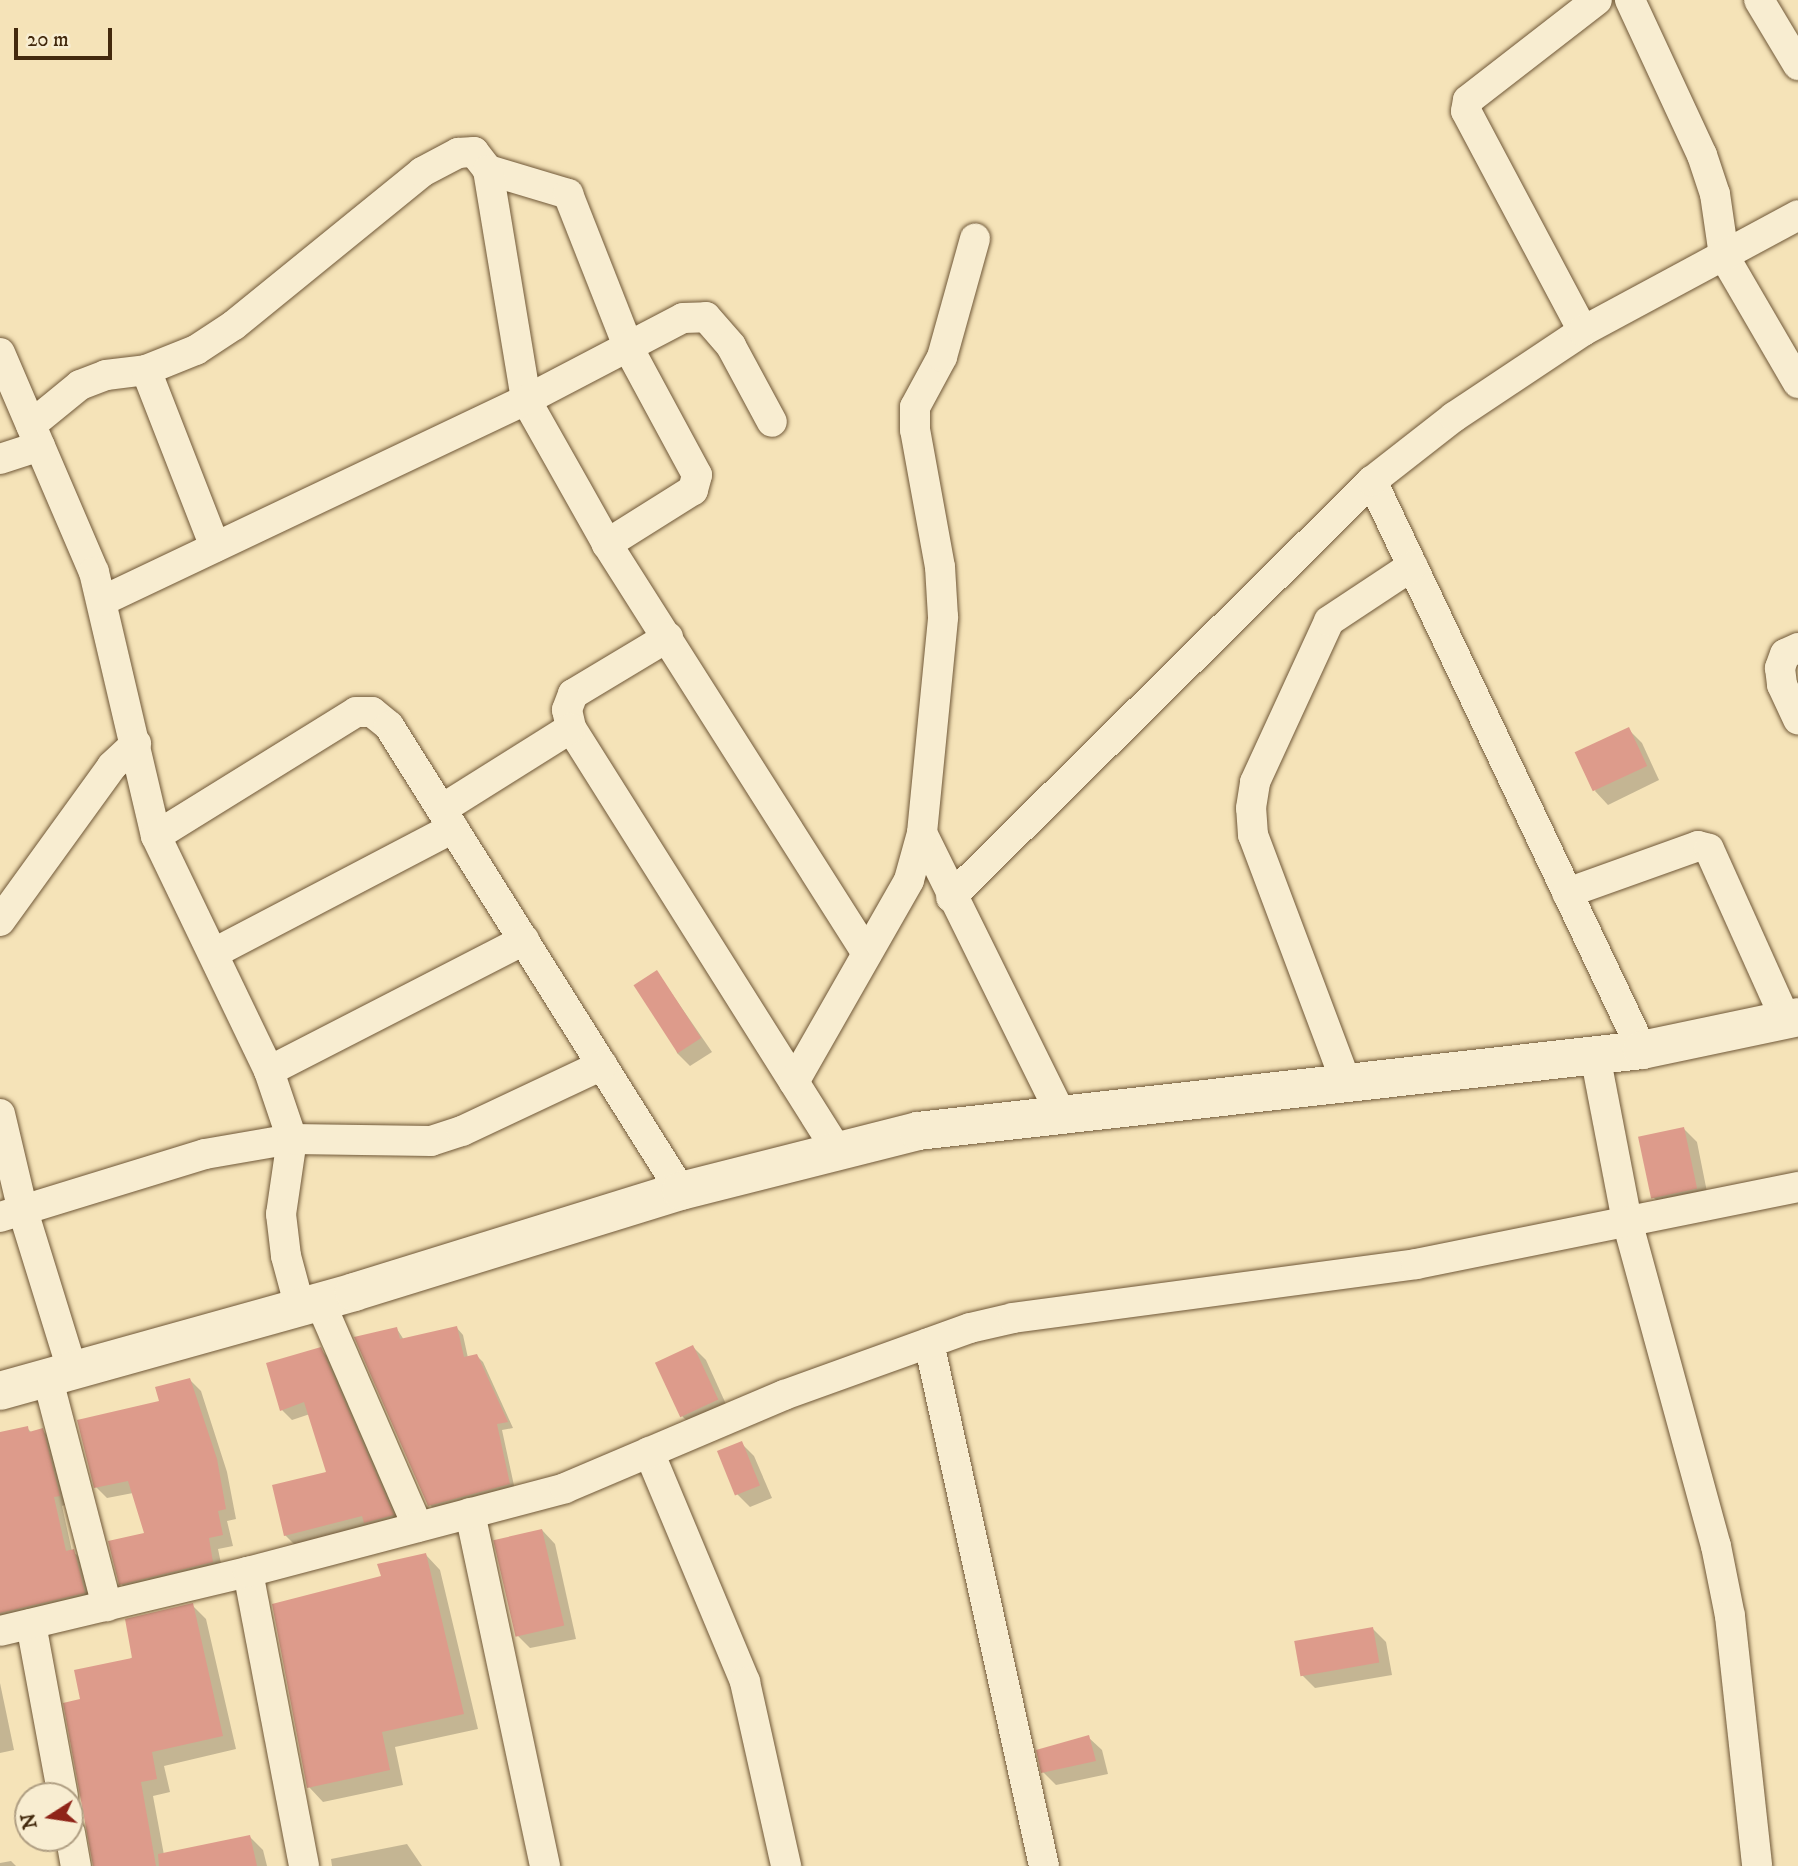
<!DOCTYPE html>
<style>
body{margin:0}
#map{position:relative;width:1798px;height:1866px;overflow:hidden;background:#f5e3b8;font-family:"IM FELL DW Pica",serif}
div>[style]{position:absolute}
.shadow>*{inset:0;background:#0003}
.building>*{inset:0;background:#dd9b8b;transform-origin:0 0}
.roads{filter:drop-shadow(0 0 2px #705838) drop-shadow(0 0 2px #705838)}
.minor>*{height:30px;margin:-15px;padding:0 15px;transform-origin:15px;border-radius:15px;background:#f8edd1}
.tertiary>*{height:38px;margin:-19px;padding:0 19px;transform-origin:19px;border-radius:19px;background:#f8edd1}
span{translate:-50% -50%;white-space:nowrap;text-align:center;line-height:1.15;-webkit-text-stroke:5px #f8edd1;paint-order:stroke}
.north{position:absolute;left:14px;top:1782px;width:70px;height:70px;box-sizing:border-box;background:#f8edd1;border:2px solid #b09f83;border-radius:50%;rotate:258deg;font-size:19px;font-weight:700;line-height:28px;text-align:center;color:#43290d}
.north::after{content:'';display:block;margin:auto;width:24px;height:32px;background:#8f2418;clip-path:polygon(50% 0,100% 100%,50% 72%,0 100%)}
.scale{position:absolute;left:14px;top:28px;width:98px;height:32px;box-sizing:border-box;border:4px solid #43290d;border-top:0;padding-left:9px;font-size:21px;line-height:24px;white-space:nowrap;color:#43290d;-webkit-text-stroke:5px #f8edd1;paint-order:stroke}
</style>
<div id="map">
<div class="shadow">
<div style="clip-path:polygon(1628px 729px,1642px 743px,1659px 780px,1608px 805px,1595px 791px)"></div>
<div style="clip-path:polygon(657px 972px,712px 1052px,690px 1066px,677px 1053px)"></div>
<div style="clip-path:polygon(1683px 1128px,1697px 1142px,1709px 1202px,1666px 1210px,1653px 1197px)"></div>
<div style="clip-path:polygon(457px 1328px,463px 1335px,468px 1358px,477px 1356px,483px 1362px,513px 1428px,502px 1430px,515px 1490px,436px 1511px,430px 1505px,397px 1329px,404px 1340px)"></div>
<div style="clip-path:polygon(693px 1347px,706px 1360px,730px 1413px,695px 1429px,682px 1416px)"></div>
<div style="clip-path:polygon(320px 1349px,331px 1360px,403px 1526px,296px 1546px,285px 1535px,328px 1473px,310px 1414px,292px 1420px,282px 1410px)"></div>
<div style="clip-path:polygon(190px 1380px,201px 1391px,227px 1472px,236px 1519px,227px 1521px,233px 1546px,218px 1549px,223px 1573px,132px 1595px,121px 1584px,146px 1534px,133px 1493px,107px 1498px,96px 1487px,161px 1402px)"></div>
<div style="clip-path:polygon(27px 1428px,32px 1433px,42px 1430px,51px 1439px,68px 1504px,62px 1506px,72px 1551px,83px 1560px,93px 1601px,0 1620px,0 1434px)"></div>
<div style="clip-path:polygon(741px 1443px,754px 1456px,772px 1498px,750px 1507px,737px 1494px)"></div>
<div style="clip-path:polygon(542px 1530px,555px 1544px,576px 1639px,530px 1648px,517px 1635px)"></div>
<div style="clip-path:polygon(426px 1555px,440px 1570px,478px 1729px,395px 1747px,403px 1785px,323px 1802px,309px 1787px,384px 1578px)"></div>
<div style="clip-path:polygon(192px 1605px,206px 1619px,236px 1749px,164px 1766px,170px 1792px,153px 1796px,164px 1855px,250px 1837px,263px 1850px,267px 1866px,94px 1866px,83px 1700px)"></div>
<div style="clip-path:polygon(1372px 1628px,1386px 1642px,1392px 1675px,1315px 1688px,1302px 1675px)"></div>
<div style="clip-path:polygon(0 1683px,14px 1750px,0 1753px)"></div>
<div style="clip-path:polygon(1088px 1737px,1102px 1750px,1108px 1774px,1056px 1785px,1043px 1772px)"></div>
<div style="clip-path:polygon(407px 1844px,422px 1866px,332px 1866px,331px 1859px)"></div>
<div style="clip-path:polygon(11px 1861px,16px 1866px,0 1866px,0 1863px)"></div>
</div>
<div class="building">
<div style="left:1629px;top:727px;width:43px;height:60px;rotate:65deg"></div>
<div style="left:657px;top:970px;width:81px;height:28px;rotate:57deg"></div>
<div style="left:1684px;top:1127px;width:63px;height:47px;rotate:78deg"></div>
<div style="clip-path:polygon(457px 1326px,464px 1357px,477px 1354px,508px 1422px,497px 1424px,510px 1484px,428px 1506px,354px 1337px,397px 1327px,400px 1339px)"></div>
<div style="left:693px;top:1345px;width:60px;height:42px;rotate:65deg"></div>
<div style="clip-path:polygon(321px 1347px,394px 1515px,364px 1523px,362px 1516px,284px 1536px,272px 1485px,326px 1472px,304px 1402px,280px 1411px,266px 1363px)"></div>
<div style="clip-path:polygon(190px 1378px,217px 1459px,226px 1509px,218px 1511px,223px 1535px,209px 1538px,213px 1562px,119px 1585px,108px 1541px,144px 1533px,128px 1481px,94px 1488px,77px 1420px,159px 1401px,155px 1387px)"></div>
<div style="clip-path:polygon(28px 1426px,29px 1432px,43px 1428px,60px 1496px,54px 1497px,66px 1551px,74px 1549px,85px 1593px,0 1613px,0 1432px)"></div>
<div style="left:742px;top:1441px;width:48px;height:27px;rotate:68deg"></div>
<div style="left:542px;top:1529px;width:99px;height:50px;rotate:77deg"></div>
<div style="clip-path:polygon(426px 1553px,464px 1714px,382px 1732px,390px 1770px,307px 1788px,272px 1604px,381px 1576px,377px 1564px)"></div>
<div style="clip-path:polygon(193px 1603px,223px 1736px,152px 1752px,157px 1779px,141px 1782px,156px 1866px,93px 1866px,63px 1703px,80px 1699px,74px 1670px,132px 1658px,125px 1619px)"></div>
<div style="left:1373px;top:1627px;width:36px;height:80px;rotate:80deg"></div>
<div style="clip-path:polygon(1089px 1735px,1096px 1761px,1041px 1773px,1036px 1750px)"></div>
<div style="clip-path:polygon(250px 1835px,257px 1866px,159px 1866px,158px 1854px)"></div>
</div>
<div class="roads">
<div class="minor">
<div style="left:1630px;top:0;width:171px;rotate:65.1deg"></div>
<div style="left:1702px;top:155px;width:41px;rotate:71.6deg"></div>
<div style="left:1715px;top:194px;width:63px;rotate:81.7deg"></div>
<div style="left:1724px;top:256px;width:147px;rotate:59.8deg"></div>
<div style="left:1759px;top:0;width:76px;rotate:59deg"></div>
<div style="left:488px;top:170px;width:84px;rotate:16.7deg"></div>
<div style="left:568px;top:194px;width:167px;rotate:68.5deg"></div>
<div style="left:629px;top:349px;width:143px;rotate:61.6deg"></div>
<div style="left:697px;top:475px;width:16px;rotate:105deg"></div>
<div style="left:693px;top:490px;width:102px;rotate:147.9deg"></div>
<div style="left:1583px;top:331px;width:249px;rotate:-118deg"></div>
<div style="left:1466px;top:111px;width:11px;rotate:-80deg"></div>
<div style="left:1468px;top:100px;width:163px;rotate:-37.8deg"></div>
<div style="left:0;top:353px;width:238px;rotate:66.8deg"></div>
<div style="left:94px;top:572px;width:271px;rotate:76.8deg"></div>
<div style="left:156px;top:836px;width:261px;rotate:64.3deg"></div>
<div style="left:269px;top:1071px;width:72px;rotate:71.3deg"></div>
<div style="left:292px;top:1139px;width:76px;rotate:98.3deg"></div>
<div style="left:281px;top:1214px;width:42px;rotate:83.2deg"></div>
<div style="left:286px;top:1256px;width:54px;rotate:74.9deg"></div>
<div style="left:146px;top:370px;width:190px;rotate:68.7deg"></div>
<div style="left:31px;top:425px;width:63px;rotate:-39.2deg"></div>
<div style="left:80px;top:385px;width:28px;rotate:-21deg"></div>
<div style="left:106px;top:375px;width:40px;rotate:-7.1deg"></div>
<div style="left:146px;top:370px;width:54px;rotate:-21.8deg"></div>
<div style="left:196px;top:350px;width:45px;rotate:-33.3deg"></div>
<div style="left:234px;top:325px;width:242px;rotate:-39.1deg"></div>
<div style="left:422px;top:172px;width:41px;rotate:-27.8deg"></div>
<div style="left:458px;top:153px;width:16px;rotate:-4deg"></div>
<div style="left:474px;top:152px;width:23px;rotate:52deg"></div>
<div style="left:488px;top:170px;width:233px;rotate:80.6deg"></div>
<div style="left:526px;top:400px;width:165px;rotate:60.6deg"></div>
<div style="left:607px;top:544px;width:485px;rotate:57.6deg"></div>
<div style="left:0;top:459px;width:42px;rotate:-18deg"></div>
<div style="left:1372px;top:481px;width:630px;rotate:64.61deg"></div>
<div style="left:102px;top:601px;width:469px;rotate:-25.4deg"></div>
<div style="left:526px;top:400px;width:177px;rotate:-27.6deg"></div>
<div style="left:683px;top:318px;width:23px;rotate:-2deg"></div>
<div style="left:706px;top:317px;width:38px;rotate:49deg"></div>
<div style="left:731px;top:346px;width:86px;rotate:61.7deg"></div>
<div style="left:668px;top:637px;width:111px;rotate:149deg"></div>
<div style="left:573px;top:694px;width:17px;rotate:111deg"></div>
<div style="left:567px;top:710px;width:18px;rotate:77deg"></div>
<div style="left:571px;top:728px;width:500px;rotate:57.8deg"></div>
<div style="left:1798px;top:648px;width:14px;rotate:155deg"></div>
<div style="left:1785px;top:654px;width:15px;rotate:110deg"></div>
<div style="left:1780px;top:668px;width:17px;rotate:83deg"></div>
<div style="left:1782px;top:685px;width:38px;rotate:65deg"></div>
<div style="left:442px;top:809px;width:152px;rotate:-32.1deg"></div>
<div style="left:922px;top:833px;width:313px;rotate:63.7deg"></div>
<div style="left:156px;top:836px;width:235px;rotate:-31.8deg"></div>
<div style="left:356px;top:712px;width:16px"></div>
<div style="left:372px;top:712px;width:22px;rotate:39deg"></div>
<div style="left:389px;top:726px;width:549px;rotate:57.87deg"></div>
<div style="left:1567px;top:893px;width:139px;rotate:-19.7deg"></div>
<div style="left:1698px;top:846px;width:11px;rotate:15deg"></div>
<div style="left:1709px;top:849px;width:188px;rotate:65.8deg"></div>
<div style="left:951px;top:897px;width:592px;rotate:-44.66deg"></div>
<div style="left:1372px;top:481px;width:104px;rotate:-38deg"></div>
<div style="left:1454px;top:417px;width:155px;rotate:-33.7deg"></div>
<div style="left:1583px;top:331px;width:244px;rotate:-28.3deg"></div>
<div style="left:0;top:921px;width:191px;rotate:-54.1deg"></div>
<div style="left:112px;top:766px;width:33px;rotate:-43deg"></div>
<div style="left:214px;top:953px;width:270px;rotate:-27.6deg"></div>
<div style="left:1595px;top:1055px;width:169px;rotate:79.1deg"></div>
<div style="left:1627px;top:1221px;width:337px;rotate:74.7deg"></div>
<div style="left:1716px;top:1546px;width:71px;rotate:78.7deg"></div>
<div style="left:1730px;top:1616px;width:251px;rotate:83.8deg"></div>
<div style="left:269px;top:1071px;width:287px;rotate:-27.2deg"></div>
<div style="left:794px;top:1082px;width:232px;rotate:-60.3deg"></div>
<div style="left:909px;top:880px;width:49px;rotate:-74.5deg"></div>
<div style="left:922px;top:833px;width:217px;rotate:-84.4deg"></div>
<div style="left:943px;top:617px;width:50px;rotate:-93.4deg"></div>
<div style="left:940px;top:567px;width:139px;rotate:-100.3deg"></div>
<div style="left:915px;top:430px;width:23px;rotate:-90deg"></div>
<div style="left:915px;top:407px;width:57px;rotate:-61.6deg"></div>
<div style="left:942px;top:357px;width:123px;rotate:-74.4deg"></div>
<div style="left:1347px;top:1085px;width:267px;rotate:-110.6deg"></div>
<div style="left:1253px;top:835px;width:27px;rotate:-94deg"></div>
<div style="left:1251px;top:808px;width:26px;rotate:-81deg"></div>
<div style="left:1255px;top:782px;width:177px;rotate:-65.3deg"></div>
<div style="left:1329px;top:621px;width:100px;rotate:-33.5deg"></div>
<div style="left:0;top:1114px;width:100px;rotate:76.7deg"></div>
<div style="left:23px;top:1211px;width:165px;rotate:72.8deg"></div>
<div style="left:0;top:1217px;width:214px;rotate:-17.1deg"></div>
<div style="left:205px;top:1154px;width:88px;rotate:-9.8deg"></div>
<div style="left:292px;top:1139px;width:139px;rotate:0.8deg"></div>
<div style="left:431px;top:1141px;width:33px;rotate:-18deg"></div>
<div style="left:462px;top:1131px;width:155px;rotate:-25.2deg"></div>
<div style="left:320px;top:1302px;width:245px;rotate:66.5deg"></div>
<div style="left:929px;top:1343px;width:535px;rotate:77.6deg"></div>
<div style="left:47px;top:1376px;width:238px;rotate:75.4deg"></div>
<div style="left:649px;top:1452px;width:249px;rotate:67.3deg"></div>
<div style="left:745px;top:1682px;width:189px;rotate:77.4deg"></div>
<div style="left:470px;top:1513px;width:361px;rotate:78deg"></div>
<div style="left:248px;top:1572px;width:299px;rotate:79.2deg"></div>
<div style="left:31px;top:1624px;width:175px;rotate:79.5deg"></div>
<div style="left:0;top:1631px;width:255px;rotate:-13.4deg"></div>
<div style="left:248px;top:1572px;width:328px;rotate:-14.8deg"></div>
<div style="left:565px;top:1488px;width:238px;rotate:-23deg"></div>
<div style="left:784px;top:1395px;width:198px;rotate:-19.8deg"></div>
<div style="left:970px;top:1328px;width:44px;rotate:-13.1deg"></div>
<div style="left:1013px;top:1318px;width:407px;rotate:-7.6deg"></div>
<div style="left:1416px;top:1264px;width:390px;rotate:-11.4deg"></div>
<div style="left:70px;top:1833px;width:34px;rotate:80deg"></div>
</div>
<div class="tertiary">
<div style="left:0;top:1391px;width:368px;rotate:-15.6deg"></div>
<div style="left:354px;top:1292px;width:342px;rotate:-17.2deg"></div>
<div style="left:681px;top:1191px;width:244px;rotate:-14.2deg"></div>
<div style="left:918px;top:1131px;width:729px;rotate:-6.38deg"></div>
<div style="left:1642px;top:1050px;width:159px;rotate:-11.9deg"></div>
</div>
</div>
<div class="north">N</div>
<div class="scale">20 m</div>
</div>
